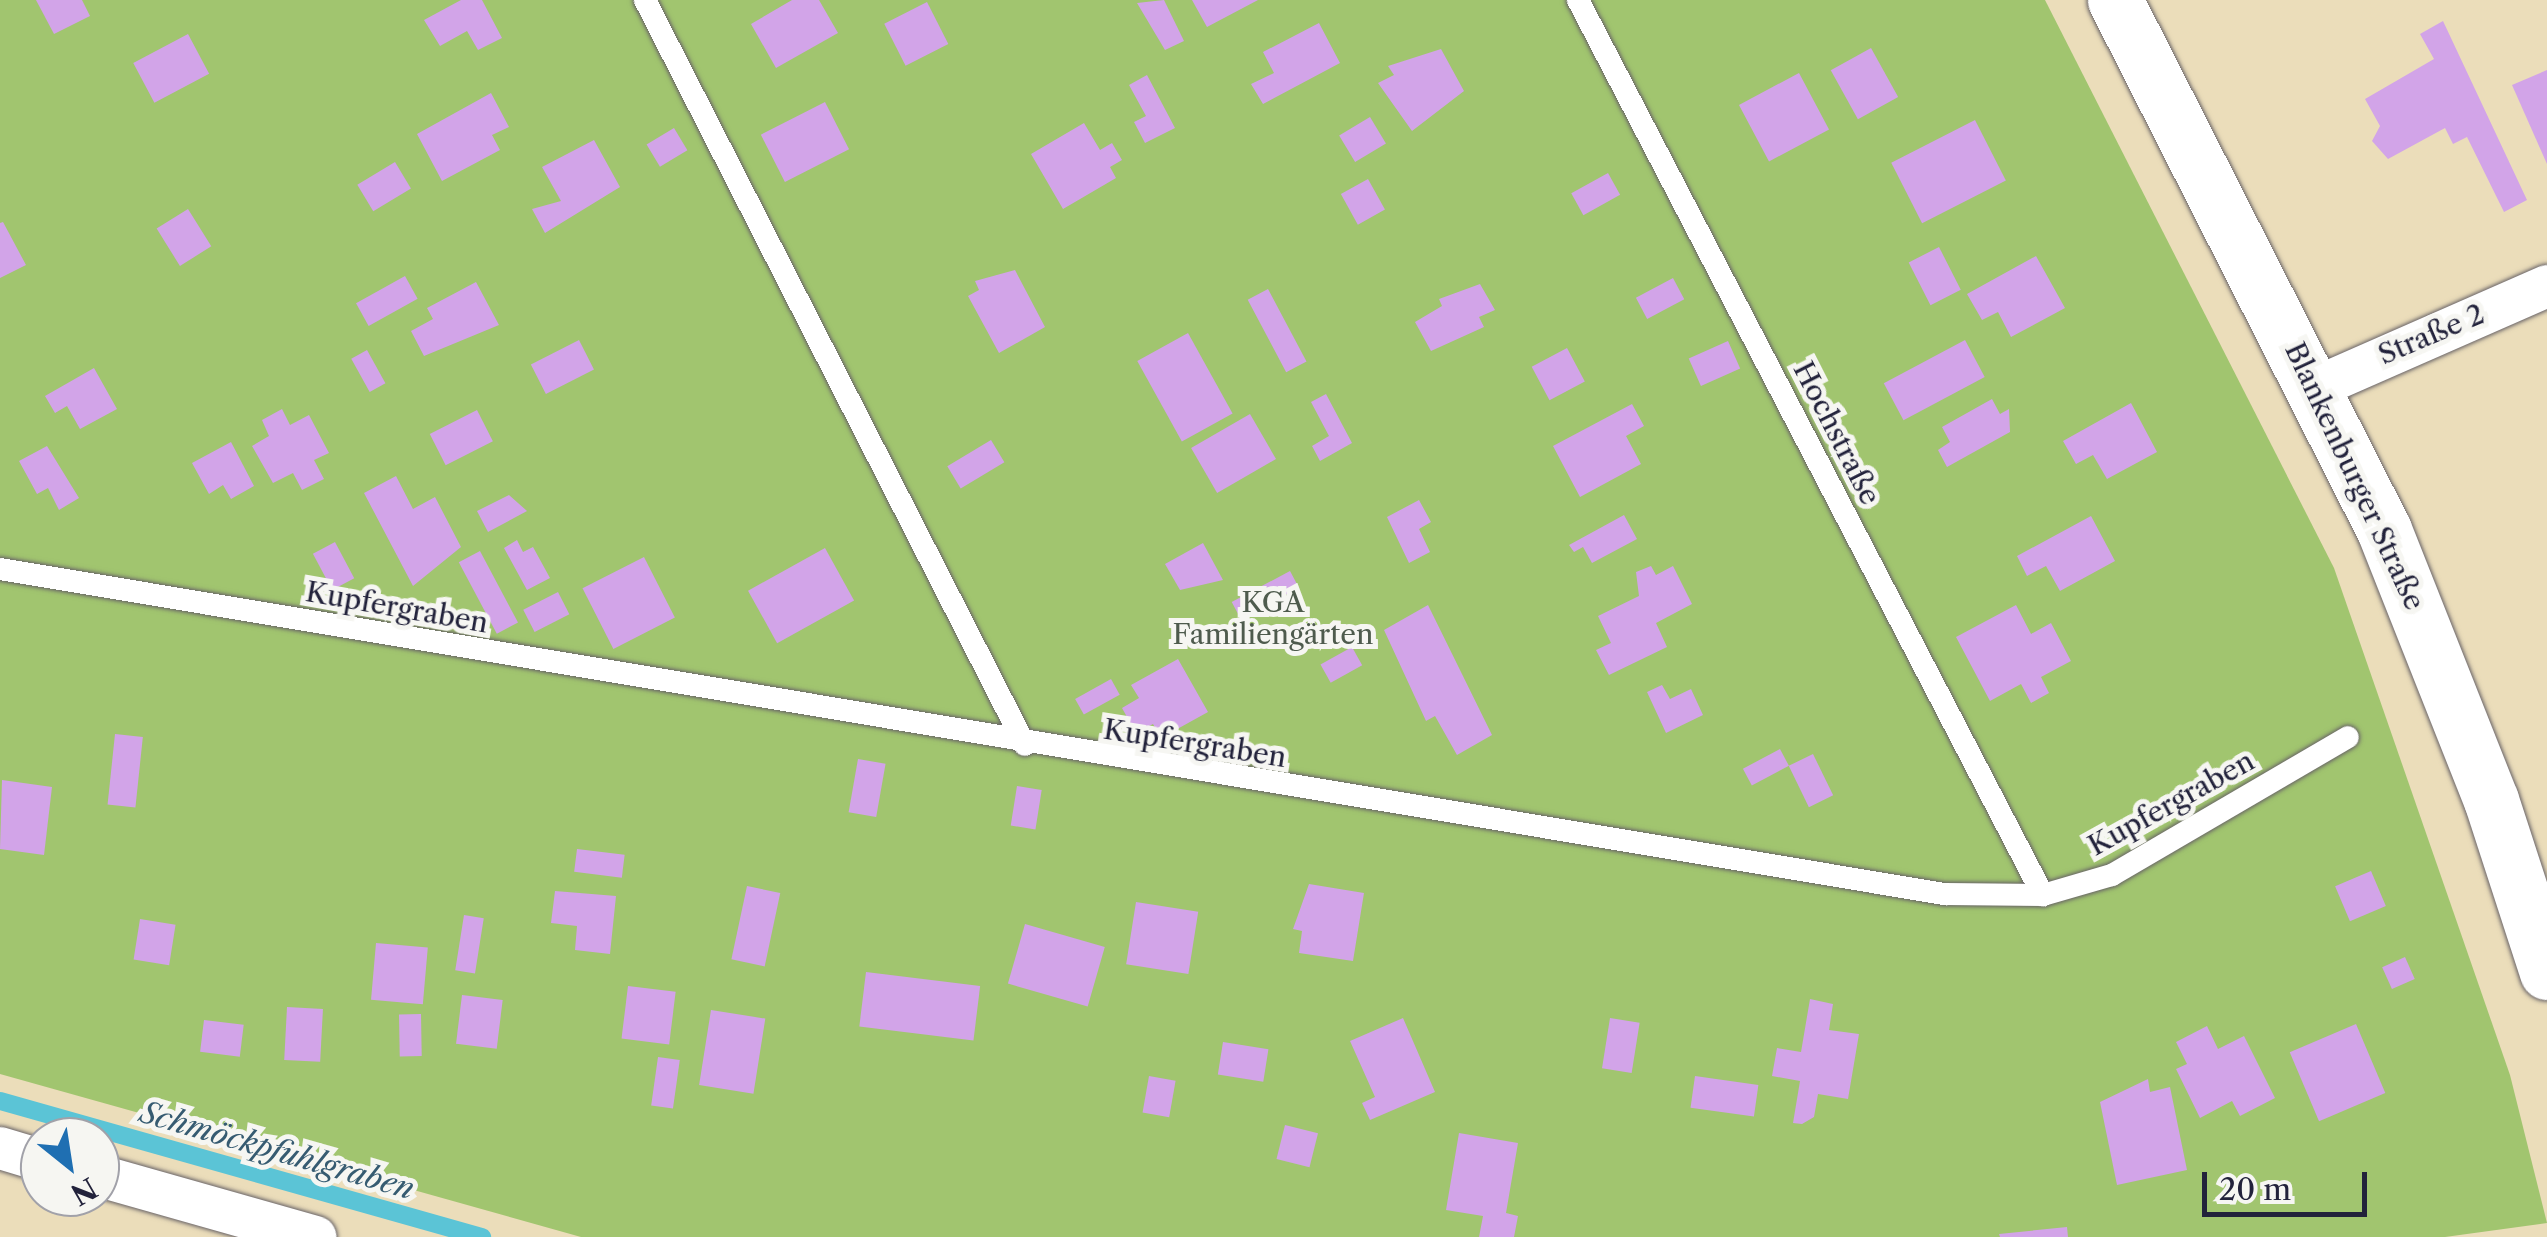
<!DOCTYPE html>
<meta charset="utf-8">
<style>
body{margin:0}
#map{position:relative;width:2547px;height:1237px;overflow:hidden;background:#ebddba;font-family:"Libre Caslon Text",serif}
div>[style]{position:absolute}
.green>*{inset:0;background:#a1c56f}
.stream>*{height:18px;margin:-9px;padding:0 9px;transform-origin:9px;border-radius:9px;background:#5bc4d6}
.building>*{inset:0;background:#d2a4e8;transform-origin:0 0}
.roads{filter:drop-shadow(0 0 2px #686367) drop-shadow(0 0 2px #686367)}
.service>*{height:22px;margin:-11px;padding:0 11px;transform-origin:11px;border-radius:11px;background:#fff}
.minor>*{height:42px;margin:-21px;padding:0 21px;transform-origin:21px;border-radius:21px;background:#fff}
.secondary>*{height:55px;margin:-27.5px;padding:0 27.5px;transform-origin:27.5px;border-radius:27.5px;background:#fff}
span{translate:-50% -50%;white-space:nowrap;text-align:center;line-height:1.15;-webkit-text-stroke:10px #f6f6f2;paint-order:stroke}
.street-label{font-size:28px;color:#22223b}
.park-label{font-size:28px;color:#4e5b4d}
.water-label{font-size:30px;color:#365b71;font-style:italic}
.north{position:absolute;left:20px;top:1117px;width:100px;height:100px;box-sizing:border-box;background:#f6f6f2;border:2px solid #a1a1a9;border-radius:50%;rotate:150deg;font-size:28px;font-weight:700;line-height:40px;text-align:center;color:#22223b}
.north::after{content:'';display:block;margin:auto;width:35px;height:45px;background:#1f6fb2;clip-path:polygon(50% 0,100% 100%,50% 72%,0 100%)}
.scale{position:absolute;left:2202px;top:1172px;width:165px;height:45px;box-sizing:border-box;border:5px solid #22223b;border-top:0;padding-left:12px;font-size:30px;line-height:35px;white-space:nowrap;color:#22223b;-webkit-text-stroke:8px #f6f6f2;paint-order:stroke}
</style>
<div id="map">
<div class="green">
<div style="clip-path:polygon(0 0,2045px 0,2334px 568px,2510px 1075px,2547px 1223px,2445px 1237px,581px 1237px,0 1074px)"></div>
</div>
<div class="stream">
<div style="left:0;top:1101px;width:501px;rotate:15.76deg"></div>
</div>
<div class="building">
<div style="clip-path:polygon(36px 0,82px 0,90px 16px,54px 34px)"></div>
<div style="clip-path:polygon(461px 0,482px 0,502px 38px,478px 50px,467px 31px,440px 46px,424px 20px)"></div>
<div style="clip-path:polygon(792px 0,819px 0,838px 33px,776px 68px,751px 24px)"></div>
<div style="clip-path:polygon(1164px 0,1184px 41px,1165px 50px,1137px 3px)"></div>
<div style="clip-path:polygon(1192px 0,1258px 0,1207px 27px)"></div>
<div style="left:927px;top:2px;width:47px;height:48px;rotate:63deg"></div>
<div style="clip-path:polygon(2443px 21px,2527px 200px,2504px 212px,2467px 137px,2453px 144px,2445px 128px,2388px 159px,2372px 141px,2380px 126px,2365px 99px,2434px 59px,2420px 34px)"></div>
<div style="clip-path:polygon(1319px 23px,1340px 63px,1263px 104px,1251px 84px,1274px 73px,1263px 52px)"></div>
<div style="left:188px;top:34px;width:45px;height:62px;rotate:62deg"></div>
<div style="left:1871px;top:48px;width:56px;height:46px;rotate:61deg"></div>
<div style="clip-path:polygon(1441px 49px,1464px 91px,1412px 131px,1378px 83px,1394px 75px,1388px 66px)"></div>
<div style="clip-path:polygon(2547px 70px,2547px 164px,2512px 85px)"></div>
<div style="left:1799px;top:73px;width:64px;height:68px;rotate:62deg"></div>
<div style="clip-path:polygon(1147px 75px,1175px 128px,1145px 143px,1134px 122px,1146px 116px,1129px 85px)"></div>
<div style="clip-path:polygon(491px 93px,509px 127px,492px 135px,500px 150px,442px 181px,417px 134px)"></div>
<div style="left:825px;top:102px;width:53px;height:72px;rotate:63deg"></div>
<div style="left:1370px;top:117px;width:31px;height:36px;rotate:59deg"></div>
<div style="left:1975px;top:120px;width:68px;height:94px;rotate:63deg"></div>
<div style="clip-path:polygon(1084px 123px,1100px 150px,1112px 143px,1122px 160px,1110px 167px,1116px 178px,1063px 209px,1031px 154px)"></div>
<div style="left:674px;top:128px;width:26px;height:32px;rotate:59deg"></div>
<div style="clip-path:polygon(594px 140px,620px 187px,545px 233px,532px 209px,561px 201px,542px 167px)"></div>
<div style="left:395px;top:162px;width:31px;height:44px;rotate:59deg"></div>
<div style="left:1608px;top:173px;width:25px;height:42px;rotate:61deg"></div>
<div style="left:1368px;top:179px;width:35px;height:31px;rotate:61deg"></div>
<div style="left:188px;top:209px;width:44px;height:37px;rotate:58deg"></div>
<div style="clip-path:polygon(3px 222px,26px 265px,0 278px,0 223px)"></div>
<div style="left:1939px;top:247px;width:48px;height:34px;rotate:63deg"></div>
<div style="clip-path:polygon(2036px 256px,2065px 308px,2011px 337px,1998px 312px,1982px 320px,1967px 294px)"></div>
<div style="clip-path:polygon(1015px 270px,1045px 327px,999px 353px,968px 296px,979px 290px,975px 281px)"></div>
<div style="left:405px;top:276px;width:26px;height:56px;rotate:61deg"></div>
<div style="left:1673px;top:278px;width:24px;height:42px;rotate:62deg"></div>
<div style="clip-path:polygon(476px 282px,499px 325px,424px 356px,411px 331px,433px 319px,427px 308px)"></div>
<div style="clip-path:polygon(1480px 284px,1495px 310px,1479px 317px,1484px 327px,1431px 351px,1415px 322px,1442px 306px,1439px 299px)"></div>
<div style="left:1268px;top:289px;width:82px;height:23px;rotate:62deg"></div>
<div style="left:1188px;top:333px;width:92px;height:58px;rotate:61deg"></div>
<div style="left:579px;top:340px;width:33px;height:54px;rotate:63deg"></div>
<div style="left:1965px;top:340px;width:42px;height:92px;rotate:62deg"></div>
<div style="left:1728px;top:341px;width:30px;height:43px;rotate:66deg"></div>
<div style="left:1567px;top:348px;width:38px;height:40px;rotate:62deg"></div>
<div style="left:367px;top:350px;width:38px;height:18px;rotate:61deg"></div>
<div style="clip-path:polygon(94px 368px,117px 409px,80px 429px,67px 406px,55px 413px,45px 396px)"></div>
<div style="clip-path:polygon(1326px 394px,1352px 443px,1320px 461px,1312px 446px,1329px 436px,1311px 402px)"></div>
<div style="clip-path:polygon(1992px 399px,2000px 414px,2009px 409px,2010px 432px,1947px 467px,1938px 450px,1950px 442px,1942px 427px)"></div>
<div style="clip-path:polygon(2131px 403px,2157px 452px,2107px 479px,2093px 455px,2076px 464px,2063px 441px)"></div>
<div style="clip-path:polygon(1632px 404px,1644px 426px,1626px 436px,1641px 464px,1580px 497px,1553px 446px)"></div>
<div style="clip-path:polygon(282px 409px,290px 425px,309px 415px,329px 453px,314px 460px,324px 479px,302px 490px,293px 473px,273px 483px,252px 446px,269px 436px,262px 420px)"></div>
<div style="left:477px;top:410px;width:35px;height:53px;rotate:63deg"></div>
<div style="left:1250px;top:414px;width:52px;height:68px;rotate:60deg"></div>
<div style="left:991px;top:440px;width:26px;height:51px;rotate:59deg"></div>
<div style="clip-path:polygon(231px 442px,254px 486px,231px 499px,223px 485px,209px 494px,192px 463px)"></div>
<div style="clip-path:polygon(47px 446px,79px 498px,59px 510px,48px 488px,37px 494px,19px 461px)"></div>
<div style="clip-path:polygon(396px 476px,413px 509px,435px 497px,461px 547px,413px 586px,364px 493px)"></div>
<div style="clip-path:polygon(509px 495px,527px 511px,488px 532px,477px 511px)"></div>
<div style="clip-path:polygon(1419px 500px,1431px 522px,1419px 529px,1430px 552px,1409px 563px,1387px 517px)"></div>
<div style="clip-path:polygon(1624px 515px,1637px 539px,1592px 563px,1583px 547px,1574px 552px,1569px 545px)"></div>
<div style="clip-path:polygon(2091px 516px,2115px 561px,2060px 591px,2046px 566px,2027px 576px,2017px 556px)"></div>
<div style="clip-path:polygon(517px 540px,523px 552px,533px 547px,550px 578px,527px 590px,504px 548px)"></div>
<div style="left:335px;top:542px;width:41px;height:25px;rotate:62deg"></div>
<div style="clip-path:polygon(1203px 543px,1223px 580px,1180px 590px,1165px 564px)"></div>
<div style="left:825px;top:548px;width:60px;height:88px;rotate:61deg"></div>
<div style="left:480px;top:551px;width:81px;height:24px;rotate:62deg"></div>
<div style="left:644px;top:557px;width:68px;height:69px;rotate:63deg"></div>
<div style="clip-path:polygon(1651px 566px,1656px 575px,1673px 566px,1692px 604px,1656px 623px,1667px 647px,1609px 675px,1596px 650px,1611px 643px,1598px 616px,1639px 596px,1636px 572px)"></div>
<div style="left:1290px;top:571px;width:19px;height:66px;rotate:62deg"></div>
<div style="left:558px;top:592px;width:25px;height:39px;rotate:63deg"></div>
<div style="clip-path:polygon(1428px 605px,1492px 735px,1457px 755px,1435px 716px,1426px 721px,1384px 630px)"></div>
<div style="clip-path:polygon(2016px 605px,2031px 634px,2051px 623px,2071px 661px,2041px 677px,2049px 693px,2031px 703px,2021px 684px,1990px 701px,1956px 637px)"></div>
<div style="left:1352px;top:647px;width:21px;height:36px;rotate:61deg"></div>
<div style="clip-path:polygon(1178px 659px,1208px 712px,1161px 738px,1153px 724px,1136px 733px,1122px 708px,1139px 698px,1131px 685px)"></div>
<div style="left:1111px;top:679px;width:18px;height:41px;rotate:61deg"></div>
<div style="clip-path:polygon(1662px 685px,1670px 699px,1691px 689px,1703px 715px,1666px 733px,1647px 692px)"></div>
<div style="left:115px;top:734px;width:28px;height:71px;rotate:6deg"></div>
<div style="left:1780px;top:749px;width:19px;height:42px;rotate:62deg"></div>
<div style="left:1813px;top:754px;width:46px;height:27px;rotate:64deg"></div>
<div style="left:858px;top:759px;width:28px;height:54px;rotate:10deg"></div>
<div style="clip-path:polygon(2px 780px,52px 787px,44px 855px,0 849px)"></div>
<div style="left:1017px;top:786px;width:25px;height:40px;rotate:9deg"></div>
<div style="left:577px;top:849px;width:48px;height:23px;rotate:7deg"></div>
<div style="left:2371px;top:871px;width:38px;height:39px;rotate:67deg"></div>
<div style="clip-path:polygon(1309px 884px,1364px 893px,1353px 961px,1299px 953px,1302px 931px,1293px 929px)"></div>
<div style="left:747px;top:886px;width:34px;height:75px;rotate:12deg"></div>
<div style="clip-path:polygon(555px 891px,616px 896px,610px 954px,575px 950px,577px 926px,551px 923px)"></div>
<div style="left:1136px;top:902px;width:63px;height:63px;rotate:9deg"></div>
<div style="left:464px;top:915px;width:20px;height:56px;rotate:9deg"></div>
<div style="left:140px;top:919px;width:36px;height:41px;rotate:9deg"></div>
<div style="left:1025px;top:924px;width:83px;height:62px;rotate:16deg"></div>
<div style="left:376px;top:943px;width:52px;height:57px;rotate:5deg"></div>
<div style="left:2405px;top:957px;width:24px;height:25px;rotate:66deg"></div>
<div style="left:866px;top:972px;width:115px;height:55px;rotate:7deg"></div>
<div style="left:628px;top:986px;width:48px;height:53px;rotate:7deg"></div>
<div style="left:462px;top:995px;width:41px;height:49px;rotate:7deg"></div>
<div style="clip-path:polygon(1810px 999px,1833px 1004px,1829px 1030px,1859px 1034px,1848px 1099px,1818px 1094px,1814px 1117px,1802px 1124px,1793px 1123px,1800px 1081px,1772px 1076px,1777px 1048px,1801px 1052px)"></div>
<div style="left:287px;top:1007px;width:36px;height:53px;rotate:3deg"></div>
<div style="left:711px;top:1010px;width:55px;height:76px;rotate:9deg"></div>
<div style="left:421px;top:1014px;width:42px;height:22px;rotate:89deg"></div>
<div style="clip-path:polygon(1403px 1018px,1435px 1092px,1370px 1120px,1362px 1103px,1375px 1097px,1350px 1041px)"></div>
<div style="left:1610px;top:1018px;width:30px;height:51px;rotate:9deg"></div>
<div style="left:204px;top:1020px;width:40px;height:32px;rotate:7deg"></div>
<div style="left:2356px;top:1024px;width:75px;height:72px;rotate:67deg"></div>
<div style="clip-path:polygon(2207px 1026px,2218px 1049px,2244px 1036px,2275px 1098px,2240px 1116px,2232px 1101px,2200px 1118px,2176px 1069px,2187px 1064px,2176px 1042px)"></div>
<div style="left:1223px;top:1042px;width:46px;height:33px;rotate:9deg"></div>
<div style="left:658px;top:1057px;width:22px;height:49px;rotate:8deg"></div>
<div style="left:1149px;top:1076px;width:27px;height:37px;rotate:10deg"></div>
<div style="left:1695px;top:1076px;width:64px;height:32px;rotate:8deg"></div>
<div style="clip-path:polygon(2148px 1079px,2150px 1092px,2170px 1087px,2187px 1170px,2117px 1185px,2100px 1102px)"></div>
<div style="left:1285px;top:1125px;width:34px;height:35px;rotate:14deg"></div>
<div style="clip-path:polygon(1459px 1133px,1518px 1143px,1506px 1213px,1518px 1216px,1514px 1237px,1479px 1237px,1483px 1216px,1446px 1210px)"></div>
<div style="clip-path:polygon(2067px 1227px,2068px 1237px,2000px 1237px,1999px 1234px)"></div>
</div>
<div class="roads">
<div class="service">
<div style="left:645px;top:0;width:836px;rotate:62.98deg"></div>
<div style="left:1578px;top:0;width:1009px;rotate:62.55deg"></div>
<div style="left:0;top:569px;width:1972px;rotate:9.49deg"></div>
<div style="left:1945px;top:894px;width:98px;rotate:0.6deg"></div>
<div style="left:2043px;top:895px;width:72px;rotate:-16.2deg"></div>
<div style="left:2112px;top:875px;width:273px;rotate:-30.3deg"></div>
</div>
<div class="minor">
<div style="left:2317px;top:387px;width:251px;rotate:-23.7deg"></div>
<div style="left:0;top:1148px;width:42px;rotate:16.7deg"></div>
<div style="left:100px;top:1176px;width:224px;rotate:15.8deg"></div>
</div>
<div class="secondary">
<div style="left:2115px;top:0;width:594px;rotate:63.09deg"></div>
<div style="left:2384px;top:530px;width:290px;rotate:68.4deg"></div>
<div style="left:2491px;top:800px;width:181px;rotate:72deg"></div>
</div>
</div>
<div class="street-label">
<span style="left:2431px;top:334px;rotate:-23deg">Straße 2</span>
<span style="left:1837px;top:433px;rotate:63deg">Hochstraße</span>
<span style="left:2355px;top:476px;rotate:65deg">Blankenburger Straße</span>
<span style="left:397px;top:607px;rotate:10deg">Kupfergraben</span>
<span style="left:1195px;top:743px;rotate:9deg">Kupfergraben</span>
<span style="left:2171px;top:803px;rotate:-29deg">Kupfergraben</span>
</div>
<div class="park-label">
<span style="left:1273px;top:618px">KGA<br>Familiengärten</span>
</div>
<div class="water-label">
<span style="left:277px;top:1151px;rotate:16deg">Schmöckpfuhlgraben</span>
</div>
<div class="north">N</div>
<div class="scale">20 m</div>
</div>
